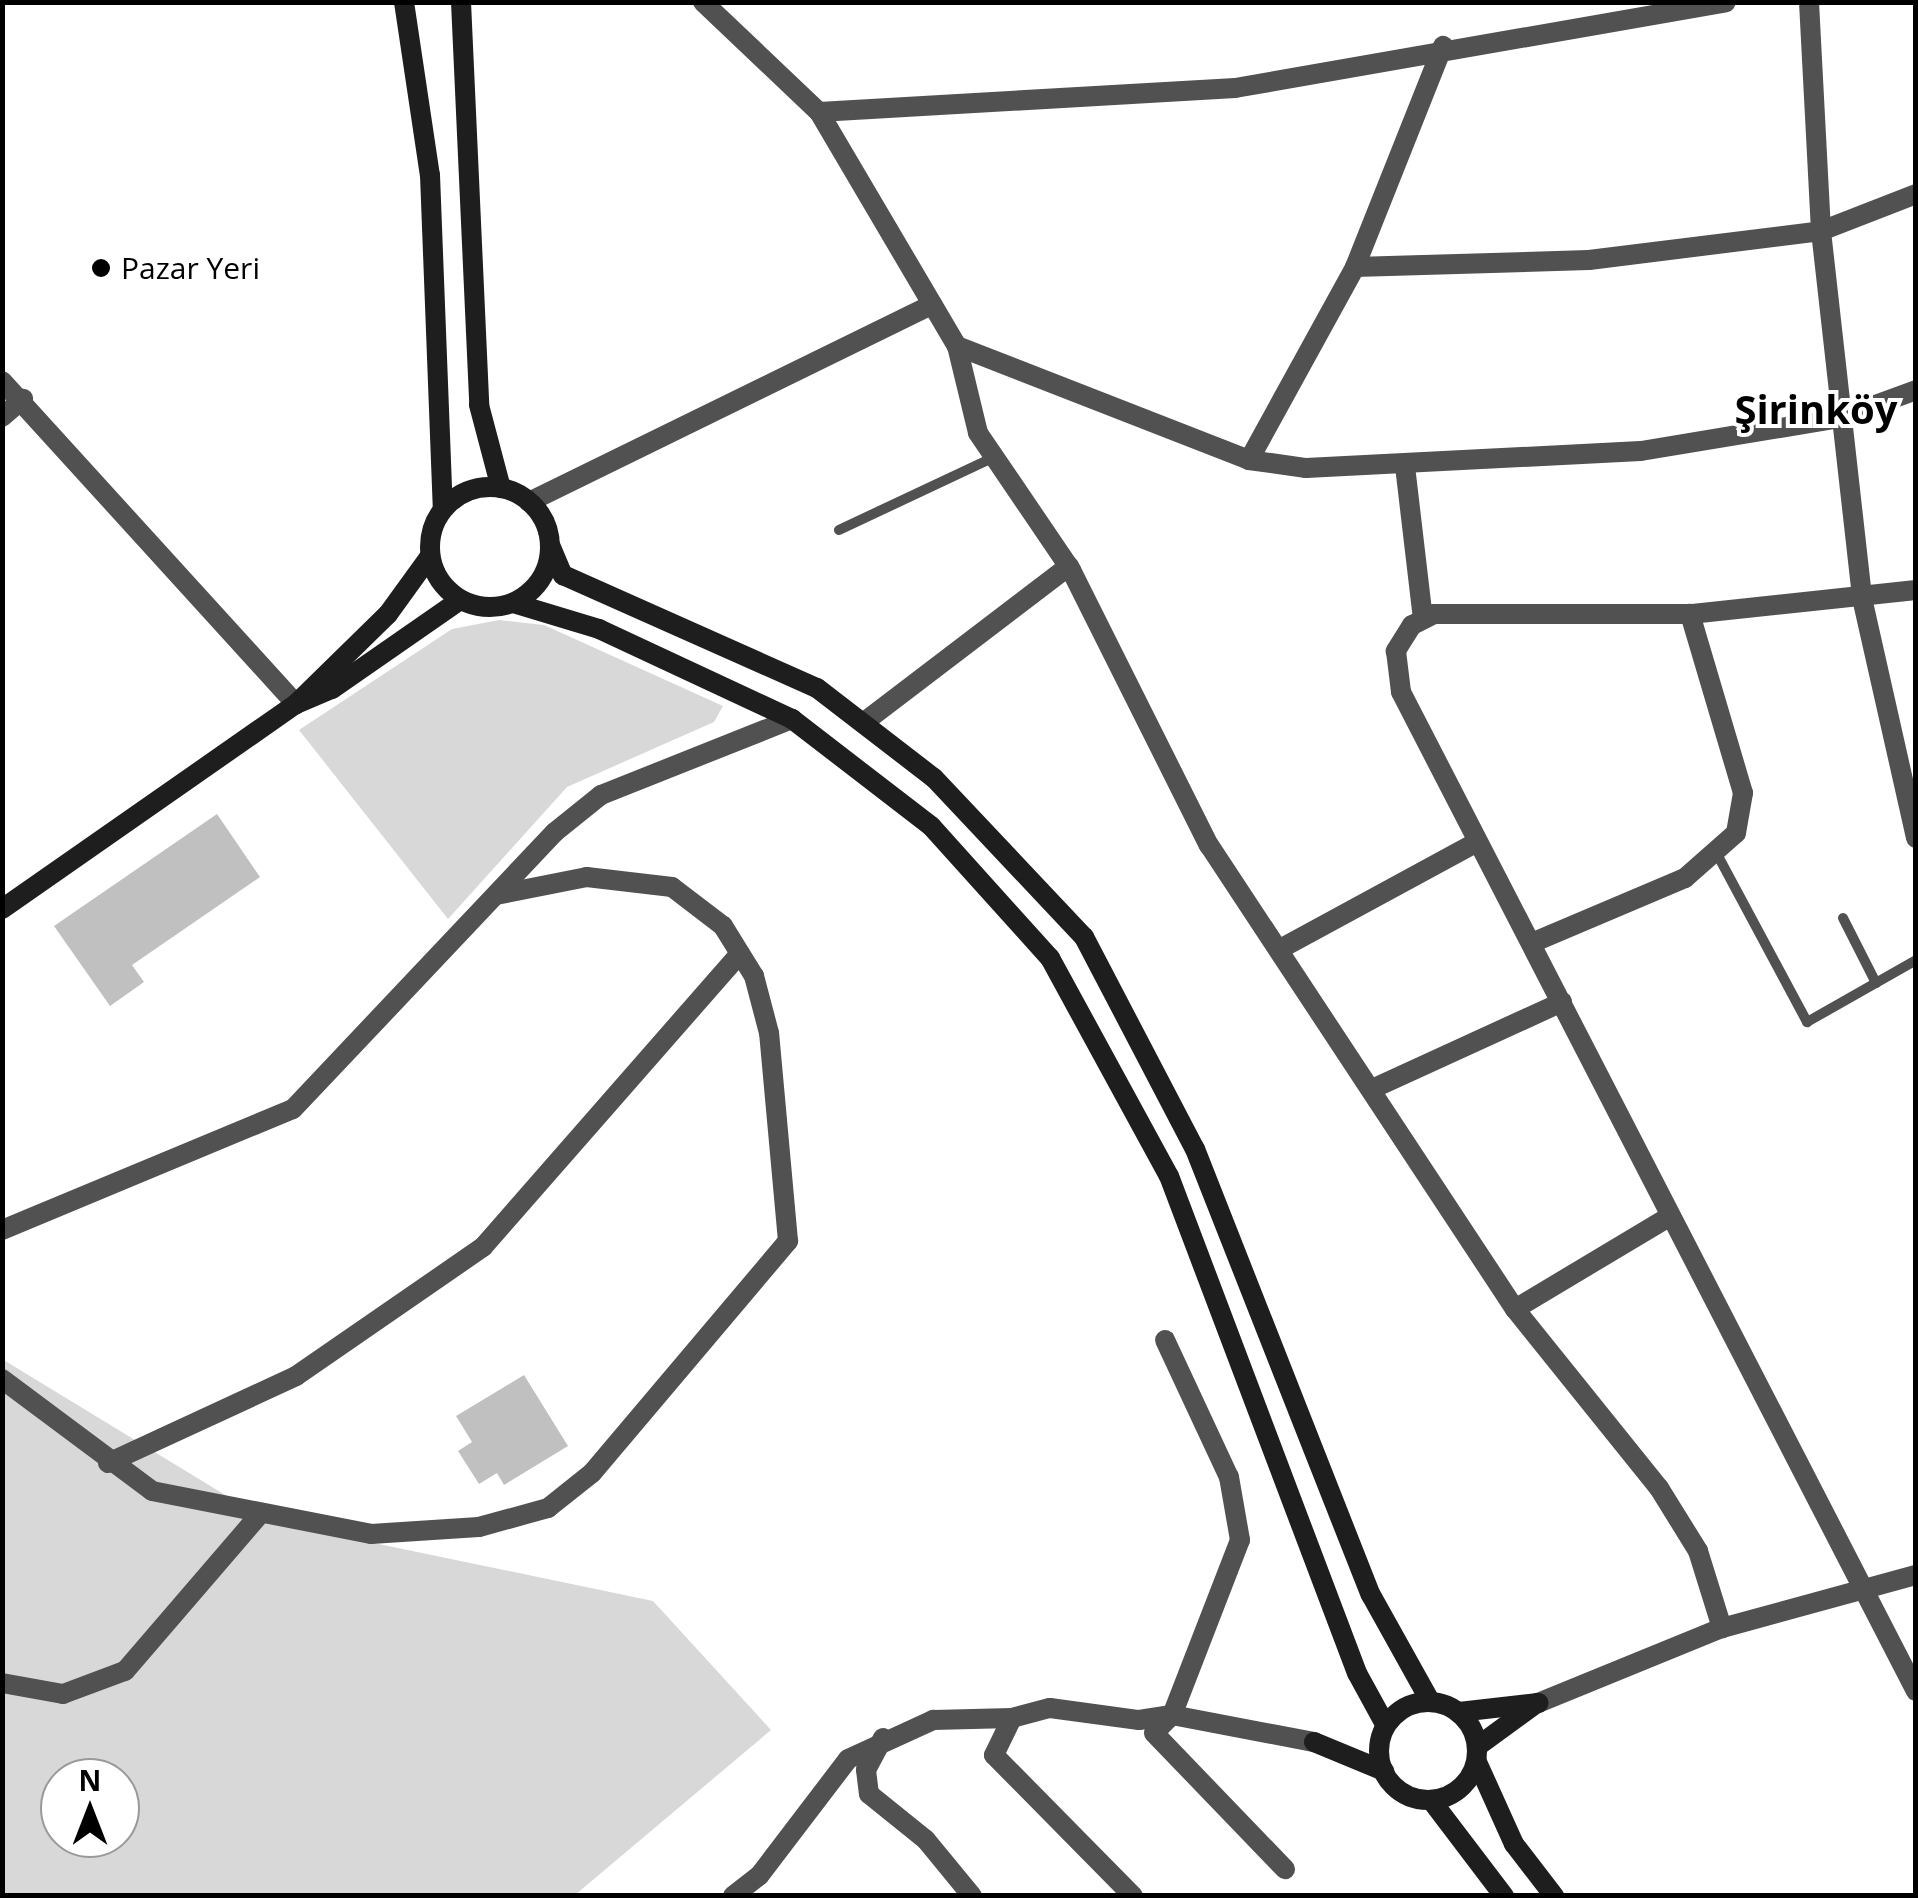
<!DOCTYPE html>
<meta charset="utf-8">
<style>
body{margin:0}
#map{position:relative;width:1918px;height:1898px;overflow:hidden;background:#fff;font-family:"Open Sans",sans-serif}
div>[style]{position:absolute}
.green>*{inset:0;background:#d8d8d8}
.building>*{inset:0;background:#c0c0c0}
.lane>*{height:10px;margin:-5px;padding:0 5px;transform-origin:5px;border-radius:5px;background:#515151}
.street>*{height:20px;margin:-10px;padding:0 10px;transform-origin:10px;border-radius:10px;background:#515151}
.secondary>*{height:20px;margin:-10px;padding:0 10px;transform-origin:10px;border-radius:10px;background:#1e1e1e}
.secondary>.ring{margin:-10px;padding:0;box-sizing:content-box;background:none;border:20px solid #1e1e1e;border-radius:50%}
.dots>*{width:28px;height:28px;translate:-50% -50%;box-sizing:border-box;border:5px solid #fff;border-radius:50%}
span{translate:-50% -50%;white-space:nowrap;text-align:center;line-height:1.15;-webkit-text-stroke:8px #fff;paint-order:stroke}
.poi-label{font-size:30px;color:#000}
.left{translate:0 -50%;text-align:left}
.district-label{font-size:40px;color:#000;font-weight:700}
.frame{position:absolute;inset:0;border:5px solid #000;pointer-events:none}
.north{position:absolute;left:40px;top:1758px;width:100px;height:100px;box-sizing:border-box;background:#fff;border:2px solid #999;border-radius:50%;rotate:0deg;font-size:28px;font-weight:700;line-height:40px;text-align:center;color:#000}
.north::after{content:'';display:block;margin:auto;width:35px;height:45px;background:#000;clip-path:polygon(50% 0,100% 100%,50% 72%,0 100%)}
</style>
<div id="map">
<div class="green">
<div style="clip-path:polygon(499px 620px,544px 625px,723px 706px,714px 722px,567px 787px,448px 919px,299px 730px,452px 629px)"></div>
<div style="clip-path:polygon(evenodd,2px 1359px,268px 1521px,653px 1601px,771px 1730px,575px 1895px,3px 1895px,2px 1359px,60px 1778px,120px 1778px,120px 1838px,60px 1838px,60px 1778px)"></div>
</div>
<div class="building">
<div style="clip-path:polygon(217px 814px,260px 877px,132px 965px,144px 982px,110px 1006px,54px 926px)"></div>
<div style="clip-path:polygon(524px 1375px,568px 1446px,504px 1485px,497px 1473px,479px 1484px,458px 1451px,472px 1442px,456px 1416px)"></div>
</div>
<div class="lane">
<div style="left:839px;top:530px;width:171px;rotate:-25.2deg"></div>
<div style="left:1717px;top:854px;width:191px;rotate:61.8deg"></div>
<div style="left:1807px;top:1022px;width:125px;rotate:-29.6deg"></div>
<div style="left:1843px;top:918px;width:73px;rotate:63.1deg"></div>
</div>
<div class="street">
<div style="left:703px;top:2px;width:160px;rotate:43.5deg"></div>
<div style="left:819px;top:112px;width:272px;rotate:59.5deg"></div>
<div style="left:957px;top:346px;width:89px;rotate:76.4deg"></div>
<div style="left:978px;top:433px;width:166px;rotate:55.8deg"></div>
<div style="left:1071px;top:570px;width:308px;rotate:63.4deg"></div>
<div style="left:1209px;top:845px;width:556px;rotate:56.6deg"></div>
<div style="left:1515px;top:1309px;width:230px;rotate:51.2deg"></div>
<div style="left:1659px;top:1488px;width:74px;rotate:58.2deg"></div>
<div style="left:1698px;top:1551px;width:81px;rotate:72.7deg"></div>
<div style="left:1809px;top:2px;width:229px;rotate:87deg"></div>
<div style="left:1821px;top:231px;width:369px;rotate:83.6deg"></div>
<div style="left:1862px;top:598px;width:246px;rotate:77.3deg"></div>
<div style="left:819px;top:112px;width:417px;rotate:-3.3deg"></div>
<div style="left:1235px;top:88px;width:498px;rotate:-9.9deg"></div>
<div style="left:1355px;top:267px;width:234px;rotate:-1.7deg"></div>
<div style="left:1589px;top:260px;width:234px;rotate:-7.1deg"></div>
<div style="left:1821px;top:231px;width:102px;rotate:-21.3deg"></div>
<div style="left:957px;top:346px;width:313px;rotate:21.3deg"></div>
<div style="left:1249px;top:460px;width:58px;rotate:8deg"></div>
<div style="left:1306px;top:468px;width:335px;rotate:-2.9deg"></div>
<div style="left:1641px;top:451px;width:202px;rotate:-9.4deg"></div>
<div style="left:1840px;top:418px;width:81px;rotate:-20.2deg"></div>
<div style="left:2px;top:381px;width:437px;rotate:47.7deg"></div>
<div style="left:2px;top:417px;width:28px;rotate:-41deg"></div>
<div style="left:1249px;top:460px;width:220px;rotate:-61.2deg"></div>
<div style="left:1355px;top:267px;width:238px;rotate:-68.3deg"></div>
<div style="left:1405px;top:466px;width:154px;rotate:83.3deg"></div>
<div style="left:529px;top:502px;width:449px;rotate:-26.1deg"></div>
<div style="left:1916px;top:590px;width:227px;rotate:173.9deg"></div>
<div style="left:1690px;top:614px;width:256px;rotate:180deg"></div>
<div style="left:1434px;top:614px;width:25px;rotate:153deg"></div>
<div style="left:1412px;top:625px;width:31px;rotate:122deg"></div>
<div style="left:1396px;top:651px;width:41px;rotate:83deg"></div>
<div style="left:1401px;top:692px;width:1124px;rotate:62.73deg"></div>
<div style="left:863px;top:723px;width:259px;rotate:-37.3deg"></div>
<div style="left:1534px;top:942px;width:164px;rotate:-23deg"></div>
<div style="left:1685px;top:878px;width:68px;rotate:-41.4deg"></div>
<div style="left:1736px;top:833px;width:41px;rotate:-80.1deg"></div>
<div style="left:1743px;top:793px;width:187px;rotate:-106.5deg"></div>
<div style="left:1280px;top:949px;width:224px;rotate:-28.5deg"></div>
<div style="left:1372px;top:1089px;width:209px;rotate:-24.6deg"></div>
<div style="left:2px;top:1230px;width:315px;rotate:-22.6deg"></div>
<div style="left:293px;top:1109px;width:381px;rotate:-46.6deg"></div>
<div style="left:555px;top:832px;width:59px;rotate:-38.8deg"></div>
<div style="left:601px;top:795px;width:206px;rotate:-21.7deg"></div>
<div style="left:1515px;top:1309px;width:179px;rotate:-30.9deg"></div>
<div style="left:1165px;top:1340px;width:151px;rotate:65deg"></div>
<div style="left:1229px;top:1477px;width:64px;rotate:80.1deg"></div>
<div style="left:1240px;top:1540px;width:188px;rotate:111.2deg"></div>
<div style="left:1172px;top:1715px;width:25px;rotate:135deg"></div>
<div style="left:1154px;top:1733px;width:189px;rotate:46.1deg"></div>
<div style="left:2px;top:1379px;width:187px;rotate:36.7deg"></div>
<div style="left:152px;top:1491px;width:223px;rotate:11.1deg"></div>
<div style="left:371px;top:1534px;width:108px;rotate:-3.7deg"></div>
<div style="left:479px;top:1527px;width:72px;rotate:-15.4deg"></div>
<div style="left:548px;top:1508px;width:56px;rotate:-38.5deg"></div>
<div style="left:592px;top:1473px;width:304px;rotate:-49.8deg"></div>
<div style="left:788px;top:1241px;width:209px;rotate:-95.2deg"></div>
<div style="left:769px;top:1033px;width:59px;rotate:-104.7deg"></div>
<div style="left:754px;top:976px;width:59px;rotate:-121.8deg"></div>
<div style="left:723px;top:926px;width:64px;rotate:-142.6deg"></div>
<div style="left:672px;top:887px;width:86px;rotate:-173.3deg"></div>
<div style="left:587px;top:877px;width:93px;rotate:168.8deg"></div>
<div style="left:108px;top:1463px;width:207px;rotate:-24.8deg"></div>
<div style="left:296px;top:1376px;width:227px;rotate:-34.6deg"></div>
<div style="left:483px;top:1247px;width:390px;rotate:-48.8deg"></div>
<div style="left:2px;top:1683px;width:62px;rotate:10.2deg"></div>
<div style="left:63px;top:1694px;width:66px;rotate:-20.4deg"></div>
<div style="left:125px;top:1671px;width:207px;rotate:-49.3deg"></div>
<div style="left:1538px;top:1703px;width:199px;rotate:-22.2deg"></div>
<div style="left:1722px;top:1628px;width:201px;rotate:-15.3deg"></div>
<div style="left:883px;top:1738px;width:36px;rotate:118deg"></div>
<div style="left:866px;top:1770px;width:24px;rotate:83deg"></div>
<div style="left:869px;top:1794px;width:73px;rotate:38.9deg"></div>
<div style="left:926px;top:1840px;width:72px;rotate:50.6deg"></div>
<div style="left:733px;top:1896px;width:33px;rotate:-38deg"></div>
<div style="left:759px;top:1876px;width:147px;rotate:-52.7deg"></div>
<div style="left:848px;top:1759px;width:94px;rotate:-24.6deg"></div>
<div style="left:933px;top:1720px;width:79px;rotate:-1.5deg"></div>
<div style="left:1133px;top:1896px;width:198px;rotate:-134.6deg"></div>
<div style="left:994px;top:1755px;width:41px;rotate:-64.1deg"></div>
<div style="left:1012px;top:1718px;width:39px;rotate:-15deg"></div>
<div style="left:1050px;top:1708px;width:90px;rotate:7.7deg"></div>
<div style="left:1139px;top:1720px;width:33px;rotate:-9deg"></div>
<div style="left:1172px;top:1715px;width:145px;rotate:10.8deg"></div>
</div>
<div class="secondary">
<div style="left:404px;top:2px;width:175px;rotate:81.5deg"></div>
<div style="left:430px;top:175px;width:334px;rotate:87.8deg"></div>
<div style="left:461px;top:2px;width:403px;rotate:87.4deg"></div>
<div style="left:479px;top:405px;width:86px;rotate:75.2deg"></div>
<div class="ring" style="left:430px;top:487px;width:100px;height:100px"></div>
<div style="left:550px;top:545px;width:33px;rotate:67deg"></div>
<div style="left:563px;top:575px;width:278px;rotate:24deg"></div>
<div style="left:817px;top:688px;width:148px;rotate:37.6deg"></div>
<div style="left:934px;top:778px;width:219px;rotate:46.7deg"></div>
<div style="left:1084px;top:937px;width:239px;rotate:62.4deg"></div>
<div style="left:1195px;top:1149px;width:479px;rotate:68.5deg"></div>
<div style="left:1371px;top:1595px;width:121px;rotate:60.9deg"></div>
<div style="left:430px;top:556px;width:72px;rotate:125.9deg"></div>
<div style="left:388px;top:614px;width:129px;rotate:135.6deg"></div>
<div style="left:296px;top:704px;width:39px;rotate:-23deg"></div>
<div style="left:332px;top:689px;width:156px;rotate:-34.8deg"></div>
<div style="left:513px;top:603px;width:90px;rotate:16.8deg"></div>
<div style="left:599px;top:629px;width:213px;rotate:25deg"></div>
<div style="left:792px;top:719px;width:175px;rotate:37.6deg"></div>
<div style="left:931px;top:826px;width:178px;rotate:48deg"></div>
<div style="left:1050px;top:958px;width:248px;rotate:61.4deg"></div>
<div style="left:1169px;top:1176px;width:531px;rotate:69.28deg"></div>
<div style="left:1357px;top:1673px;width:60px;rotate:61.3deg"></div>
<div style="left:2px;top:909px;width:358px;rotate:-34.9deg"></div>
<div class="ring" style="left:1379px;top:1702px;width:78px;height:78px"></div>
<div style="left:1459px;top:1712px;width:80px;rotate:-6.5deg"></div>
<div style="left:1314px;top:1742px;width:76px;rotate:22.5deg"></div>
<div style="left:1478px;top:1746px;width:73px;rotate:-36.1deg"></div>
<div style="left:1477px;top:1762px;width:90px;rotate:65.7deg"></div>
<div style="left:1514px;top:1844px;width:66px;rotate:52.4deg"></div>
<div style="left:1431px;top:1800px;width:121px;rotate:52.8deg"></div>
</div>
<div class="dots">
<div style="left:101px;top:268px;background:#000"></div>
</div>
<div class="poi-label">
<span class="left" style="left:121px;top:268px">Pazar Yeri</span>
</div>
<div class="district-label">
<span style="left:1816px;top:409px">Şirinköy</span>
</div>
<div class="frame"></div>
<div class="north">N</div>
</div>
